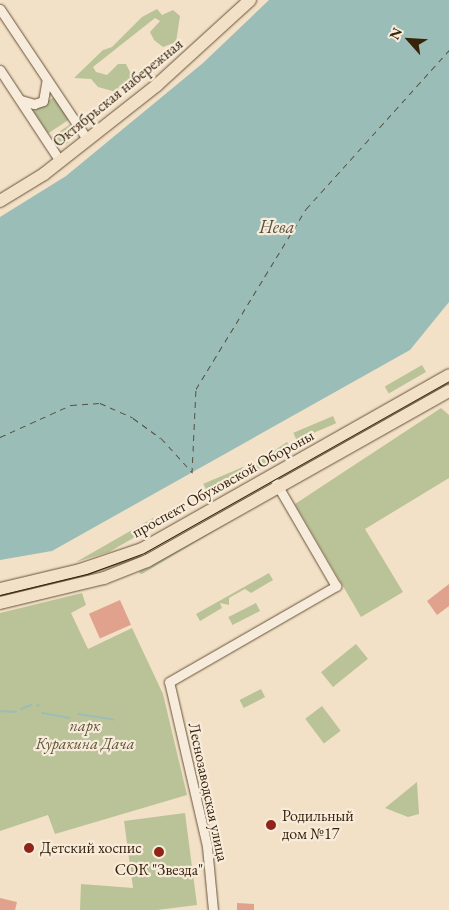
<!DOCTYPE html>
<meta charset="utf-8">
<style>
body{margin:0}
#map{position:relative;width:449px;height:910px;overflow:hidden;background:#f3e1c7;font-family:"EB Garamond",serif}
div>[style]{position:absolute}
.green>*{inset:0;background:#b9c397;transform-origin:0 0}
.water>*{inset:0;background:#9bbdb7}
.stream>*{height:2px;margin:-1px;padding:0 1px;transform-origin:1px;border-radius:1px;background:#9bbdb7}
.ferry>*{height:1px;margin-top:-0.5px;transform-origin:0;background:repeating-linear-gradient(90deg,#55503e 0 6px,transparent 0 11px)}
.building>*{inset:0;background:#e0a28d;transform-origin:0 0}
.roads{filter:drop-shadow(0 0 1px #665239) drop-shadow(0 0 1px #665239)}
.street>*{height:9px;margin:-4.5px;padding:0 4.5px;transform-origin:4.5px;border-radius:4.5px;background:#f7ecdb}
.primary>*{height:12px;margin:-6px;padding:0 6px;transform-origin:6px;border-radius:6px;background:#f3e1c7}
.tram>*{height:1px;margin:-0.5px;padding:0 0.5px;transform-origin:0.5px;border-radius:0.5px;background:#37220a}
.dots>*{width:14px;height:14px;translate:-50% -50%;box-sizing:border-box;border:2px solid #f7ecdb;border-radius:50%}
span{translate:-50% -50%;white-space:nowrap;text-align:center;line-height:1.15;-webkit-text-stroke:4.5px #f7ecdb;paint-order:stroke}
.street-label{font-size:16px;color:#37220a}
.park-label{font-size:16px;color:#5e5234;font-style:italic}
.poi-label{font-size:16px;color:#37220a}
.left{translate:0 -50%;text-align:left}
.water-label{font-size:18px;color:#55503e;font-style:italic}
.north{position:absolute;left:384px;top:15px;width:50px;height:50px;-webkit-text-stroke:4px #f7ecdb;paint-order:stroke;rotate:296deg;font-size:14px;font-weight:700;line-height:20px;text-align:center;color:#37220a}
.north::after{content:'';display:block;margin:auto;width:18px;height:22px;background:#37220a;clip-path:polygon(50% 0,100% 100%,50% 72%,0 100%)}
</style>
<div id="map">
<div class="green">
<div style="clip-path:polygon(157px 9px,162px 15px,173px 10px,180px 16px,176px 42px,163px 47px,154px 40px,150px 32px,160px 21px,155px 18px,93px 67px,96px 72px,107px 75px,118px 64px,126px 64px,133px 78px,127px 86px,116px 92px,98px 87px,91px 79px,74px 78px,103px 50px,112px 47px,142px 17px)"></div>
<div style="left:54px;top:97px;width:27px;height:25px;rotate:56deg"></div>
<div style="clip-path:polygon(72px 123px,74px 137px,65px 145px,56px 145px,50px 138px)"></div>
<div style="left:422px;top:365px;width:8px;height:43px;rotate:60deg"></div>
<div style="clip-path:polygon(441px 408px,449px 415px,449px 478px,365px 529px,403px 592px,361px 617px,295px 504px)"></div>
<div style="left:333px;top:416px;width:8px;height:43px;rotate:67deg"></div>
<div style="left:287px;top:442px;width:7px;height:43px;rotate:56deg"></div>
<div style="left:243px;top:467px;width:8px;height:43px;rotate:67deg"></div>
<div style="clip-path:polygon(246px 512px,142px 574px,139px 573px,140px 571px)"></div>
<div style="clip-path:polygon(153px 518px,156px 525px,109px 552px,76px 562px)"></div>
<div style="clip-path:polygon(269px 573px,273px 580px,251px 593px,245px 589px,229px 598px,229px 605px,220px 603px,222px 608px,200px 621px,196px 614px)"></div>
<div style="clip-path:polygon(82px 593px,86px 605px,71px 613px,88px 649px,132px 628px,163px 694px,187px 795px,55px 834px,48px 815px,0 831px,0 613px)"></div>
<div style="left:256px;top:603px;width:9px;height:31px;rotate:63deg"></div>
<div style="left:356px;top:644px;width:19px;height:45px;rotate:51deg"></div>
<div style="left:261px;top:689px;width:9px;height:24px;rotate:63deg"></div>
<div style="left:322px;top:706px;width:31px;height:21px;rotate:53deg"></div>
<div style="clip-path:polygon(417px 782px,419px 814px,408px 817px,385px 808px)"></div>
<div style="clip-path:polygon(185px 813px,197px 905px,157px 910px,80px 910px,81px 884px,133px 888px,124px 821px)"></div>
</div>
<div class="water">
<div style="clip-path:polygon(269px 0,449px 0,449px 302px,410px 350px,52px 551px,0 560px,0 217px,66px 176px,203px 63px)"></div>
</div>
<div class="stream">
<div style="left:37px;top:705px;width:2px;rotate:27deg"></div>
<div style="left:21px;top:709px;width:11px;rotate:-22deg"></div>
<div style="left:0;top:711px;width:16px;rotate:4deg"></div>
<div style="left:42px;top:713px;width:28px;rotate:10deg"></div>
<div style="left:78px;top:714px;width:36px;rotate:9deg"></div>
</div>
<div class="ferry">
<div style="left:0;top:437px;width:78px;rotate:-24.3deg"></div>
<div style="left:71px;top:405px;width:29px;rotate:-4deg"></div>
<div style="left:100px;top:403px;width:36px;rotate:24deg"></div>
<div style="left:133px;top:418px;width:34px;rotate:36deg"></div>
<div style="left:161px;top:438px;width:46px;rotate:47.6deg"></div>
<div style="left:192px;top:473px;width:84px;rotate:-87.3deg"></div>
<div style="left:196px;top:389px;width:211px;rotate:-58.6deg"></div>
<div style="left:306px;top:209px;width:214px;rotate:-48deg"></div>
</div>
<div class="building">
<div style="clip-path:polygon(449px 584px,449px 606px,437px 615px,427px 601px)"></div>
<div style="left:120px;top:600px;width:27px;height:34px;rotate:66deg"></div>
<div style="clip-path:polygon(0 898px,17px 902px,15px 910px,0 910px)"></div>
<div style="clip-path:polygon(237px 903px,254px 904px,254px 910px,237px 910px)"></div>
</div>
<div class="roads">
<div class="street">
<div style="left:0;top:9px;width:156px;rotate:56.2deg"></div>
<div style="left:0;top:70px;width:102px;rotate:56.6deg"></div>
<div style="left:21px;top:100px;width:14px;rotate:17deg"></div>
<div style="left:34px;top:104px;width:9px;rotate:-18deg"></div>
<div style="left:43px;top:101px;width:22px;rotate:-80deg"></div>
<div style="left:213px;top:910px;width:64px;rotate:-95.4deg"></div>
<div style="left:207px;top:846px;width:168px;rotate:-103deg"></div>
<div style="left:169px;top:682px;width:193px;rotate:-29.9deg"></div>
<div style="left:336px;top:586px;width:119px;rotate:-120.2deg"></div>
</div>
<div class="primary">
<div style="left:0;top:201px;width:52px;rotate:-31.5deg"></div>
<div style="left:44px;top:174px;width:144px;rotate:-38.2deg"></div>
<div style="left:157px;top:85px;width:126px;rotate:-42.4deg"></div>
<div style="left:0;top:589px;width:82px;rotate:-13.4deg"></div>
<div style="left:80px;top:570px;width:65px;rotate:-18.7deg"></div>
<div style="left:142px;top:549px;width:353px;rotate:-29.5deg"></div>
<div style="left:0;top:603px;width:107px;rotate:-13.5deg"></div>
<div style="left:104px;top:578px;width:46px;rotate:-21.6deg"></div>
<div style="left:147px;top:561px;width:347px;rotate:-29.4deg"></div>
</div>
</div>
<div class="tram">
<div style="left:0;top:595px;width:89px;rotate:-13.6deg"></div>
<div style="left:87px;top:574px;width:61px;rotate:-20.2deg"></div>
<div style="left:144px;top:553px;width:350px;rotate:-29.4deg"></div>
</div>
<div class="dots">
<div style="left:271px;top:825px;background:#8f2418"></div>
<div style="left:29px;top:848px;background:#8f2418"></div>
<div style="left:159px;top:852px;background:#8f2418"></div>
</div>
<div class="street-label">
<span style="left:118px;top:93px;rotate:-39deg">Октябрьская набережная</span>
<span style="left:223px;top:484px;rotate:-29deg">проспект Обуховской Обороны</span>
<span style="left:208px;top:792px;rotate:78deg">Леснозаводская улица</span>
</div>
<div class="park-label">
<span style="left:85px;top:735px">парк<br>Куракина Дача</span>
</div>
<div class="poi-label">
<span class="left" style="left:282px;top:825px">Родильный<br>дом №17</span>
<span class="left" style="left:40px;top:848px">Детский хоспис</span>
<span style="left:159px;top:870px">СОК "Звезда"</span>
</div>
<div class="water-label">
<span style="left:277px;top:227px">Нева</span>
</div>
<div class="north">N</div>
</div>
